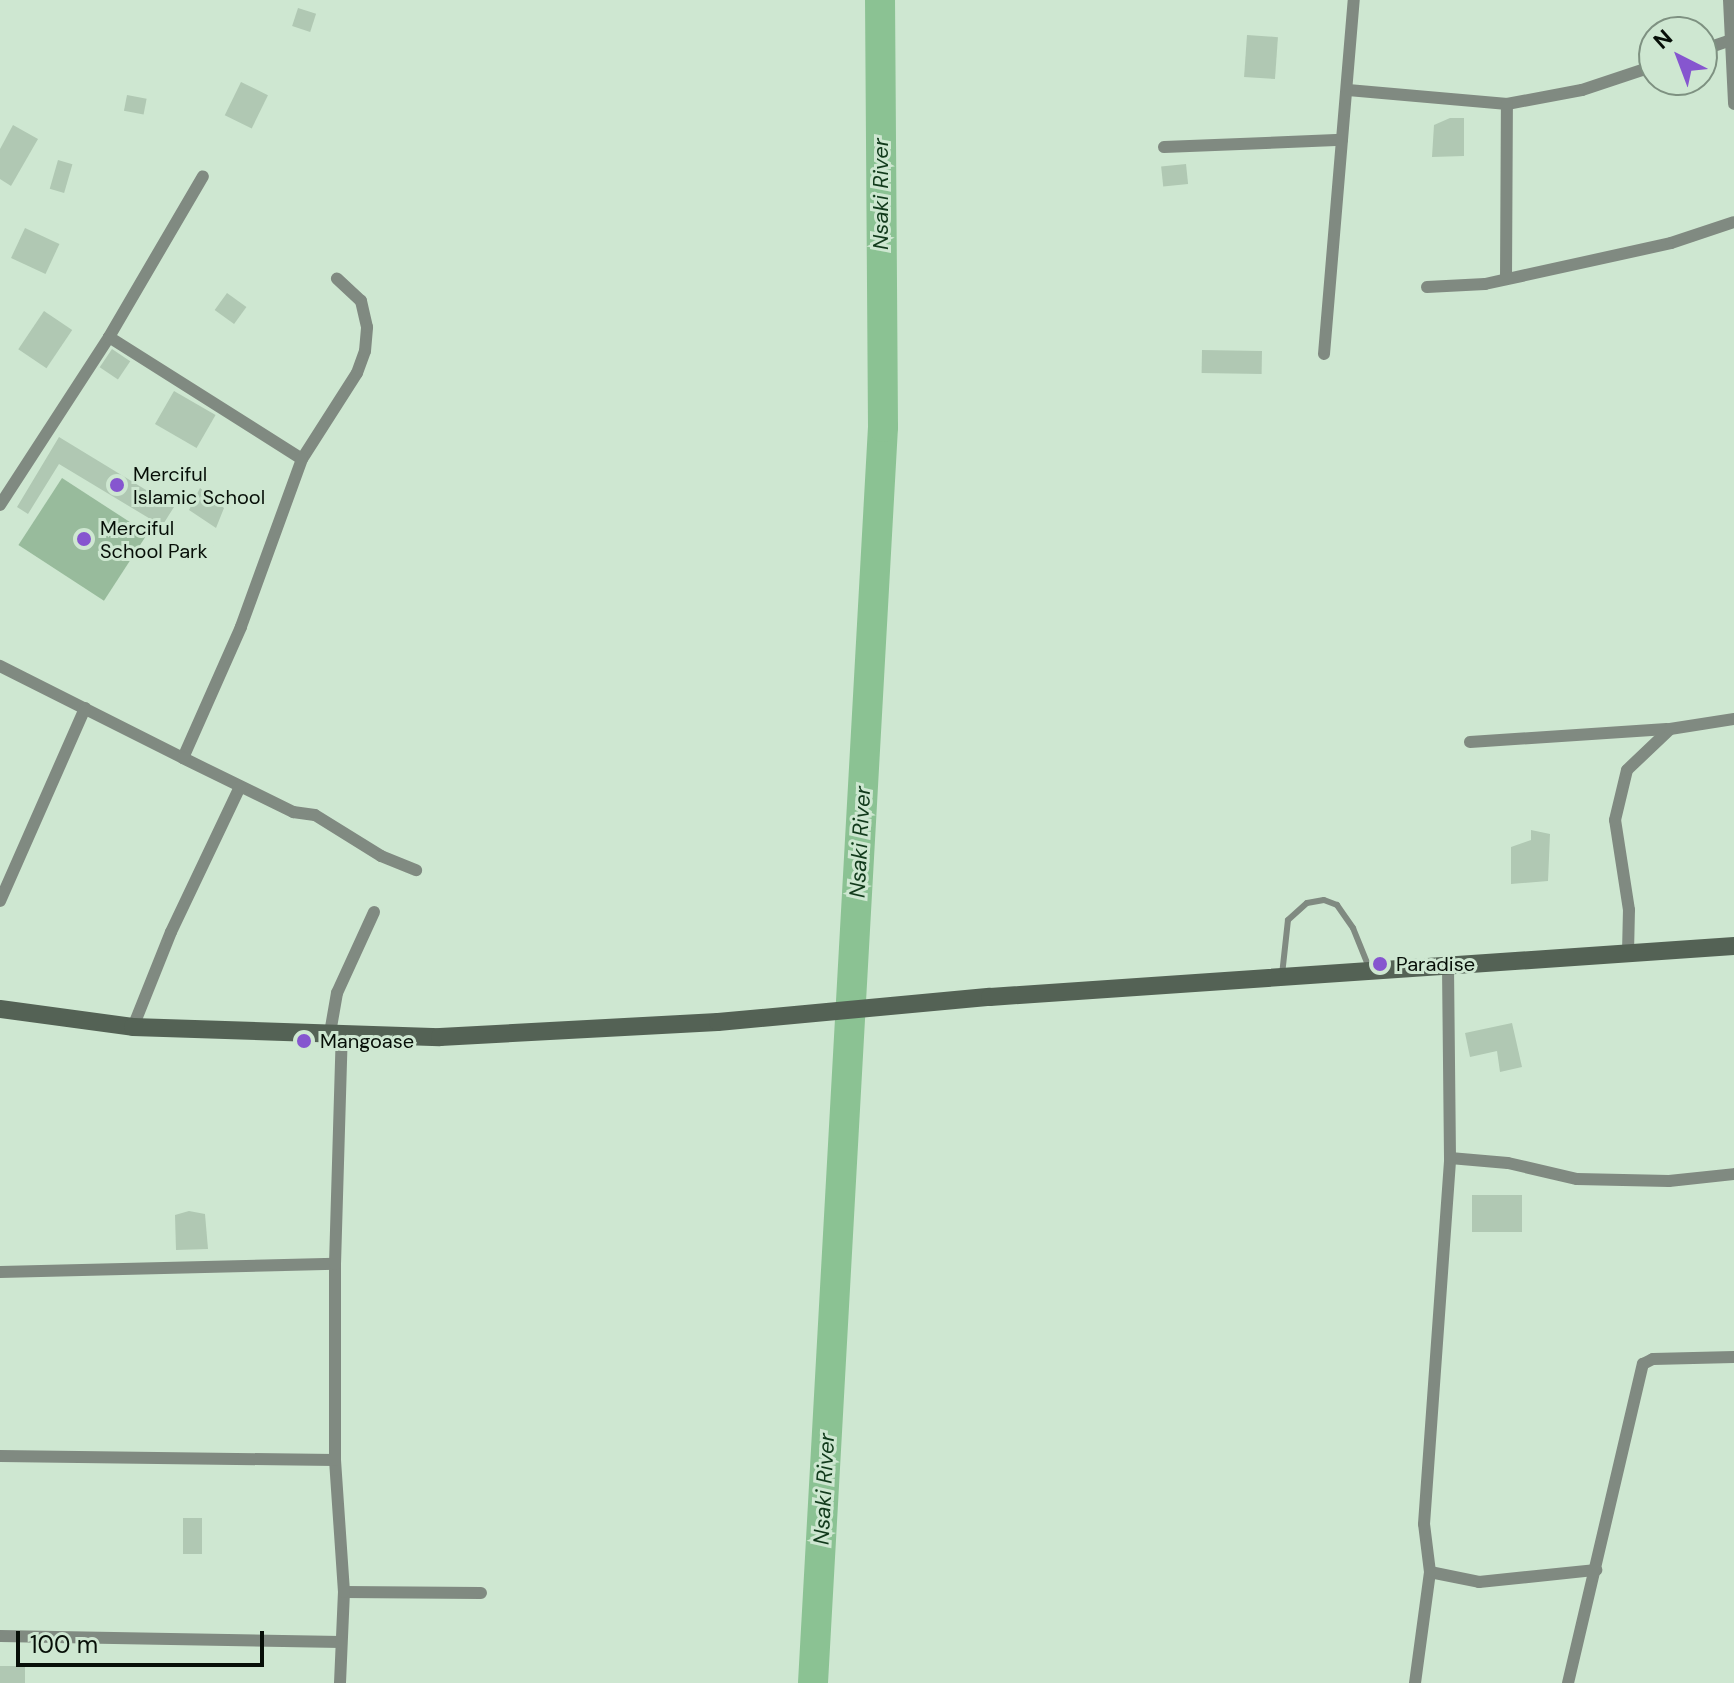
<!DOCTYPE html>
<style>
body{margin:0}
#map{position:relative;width:1734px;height:1683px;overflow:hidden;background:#cee7d1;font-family:"DM Sans",sans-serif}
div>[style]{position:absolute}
.green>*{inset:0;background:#98bb9c;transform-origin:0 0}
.river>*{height:30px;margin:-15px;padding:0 15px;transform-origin:15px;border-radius:15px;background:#8bc293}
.building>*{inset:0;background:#b0c8b3;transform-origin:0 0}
.lane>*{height:6px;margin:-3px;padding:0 3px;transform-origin:3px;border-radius:3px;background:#808a81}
.street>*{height:12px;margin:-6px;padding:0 6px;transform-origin:6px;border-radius:6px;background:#808a81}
.secondary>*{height:18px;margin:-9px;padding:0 9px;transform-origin:9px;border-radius:9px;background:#546255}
.dots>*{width:22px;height:22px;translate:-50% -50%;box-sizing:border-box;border:4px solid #cee7d1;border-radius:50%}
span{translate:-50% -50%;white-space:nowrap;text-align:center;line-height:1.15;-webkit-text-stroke:6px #cee7d1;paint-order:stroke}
.poi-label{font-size:20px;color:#070f08}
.left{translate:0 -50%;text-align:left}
.water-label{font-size:22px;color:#113a1b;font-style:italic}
.north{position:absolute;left:1638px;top:16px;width:80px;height:80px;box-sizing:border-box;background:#cee7d1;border:2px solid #7e9181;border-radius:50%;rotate:318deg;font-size:22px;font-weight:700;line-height:32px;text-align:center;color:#070f08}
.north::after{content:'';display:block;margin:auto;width:28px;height:36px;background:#8656cf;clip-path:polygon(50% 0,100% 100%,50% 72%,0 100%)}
.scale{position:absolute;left:16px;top:1631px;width:248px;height:36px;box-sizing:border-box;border:4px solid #070f08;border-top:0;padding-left:10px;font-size:24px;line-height:28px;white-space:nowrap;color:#070f08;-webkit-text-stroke:6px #cee7d1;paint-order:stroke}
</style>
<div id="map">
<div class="green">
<div style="left:62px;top:478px;width:102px;height:80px;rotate:33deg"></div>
</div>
<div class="river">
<div style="left:813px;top:1683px;width:1258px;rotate:-86.81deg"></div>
<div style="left:883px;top:427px;width:427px;rotate:-90.4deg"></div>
</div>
<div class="building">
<div style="left:298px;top:8px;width:19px;height:19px;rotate:18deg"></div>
<div style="left:1247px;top:35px;width:31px;height:42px;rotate:4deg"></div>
<div style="left:241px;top:82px;width:30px;height:37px;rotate:26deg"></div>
<div style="left:127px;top:95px;width:20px;height:16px;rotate:11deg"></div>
<div style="clip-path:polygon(1450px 118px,1464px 118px,1464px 156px,1432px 157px,1434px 125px)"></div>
<div style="clip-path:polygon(13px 125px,38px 139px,11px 186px,0 179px,0 149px)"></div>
<div style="left:58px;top:160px;width:15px;height:30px;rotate:16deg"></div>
<div style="left:1186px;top:164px;width:20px;height:25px;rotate:84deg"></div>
<div style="left:25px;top:228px;width:38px;height:33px;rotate:25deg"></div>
<div style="left:227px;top:293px;width:24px;height:21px;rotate:36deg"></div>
<div style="left:44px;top:311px;width:34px;height:46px;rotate:34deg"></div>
<div style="left:112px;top:349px;width:22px;height:22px;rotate:34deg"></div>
<div style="left:1202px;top:350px;width:60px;height:23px;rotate:1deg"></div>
<div style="left:174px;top:391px;width:48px;height:38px;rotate:30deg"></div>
<div style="clip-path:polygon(59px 437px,174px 507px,162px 526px,59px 464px,28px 514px,17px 507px)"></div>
<div style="clip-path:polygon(200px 488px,224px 508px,216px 528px,189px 510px)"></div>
<div style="clip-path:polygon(1531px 830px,1550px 834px,1548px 881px,1511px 884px,1511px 847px,1531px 840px)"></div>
<div style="clip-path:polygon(1512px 1023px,1522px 1067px,1500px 1072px,1497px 1051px,1470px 1057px,1465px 1033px)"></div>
<div style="left:1472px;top:1195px;width:50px;height:37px"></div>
<div style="clip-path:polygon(189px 1211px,205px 1214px,208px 1249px,176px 1250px,175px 1215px)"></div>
<div style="left:183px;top:1518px;width:19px;height:36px"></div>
<div style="left:0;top:1666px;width:25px;height:17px"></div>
</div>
<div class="lane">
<div style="left:1282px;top:975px;width:55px;rotate:-83.8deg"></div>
<div style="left:1288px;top:920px;width:25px;rotate:-42deg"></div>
<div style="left:1307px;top:903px;width:17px;rotate:-10deg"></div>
<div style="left:1324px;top:900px;width:14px;rotate:21deg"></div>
<div style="left:1337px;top:905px;width:28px;rotate:55deg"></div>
<div style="left:1353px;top:928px;width:45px;rotate:68deg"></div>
</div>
<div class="street">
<div style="left:1729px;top:0;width:104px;rotate:87.2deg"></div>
<div style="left:1702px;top:50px;width:28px;rotate:-19deg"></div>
<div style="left:1348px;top:90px;width:160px;rotate:5deg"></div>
<div style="left:1507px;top:104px;width:76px;rotate:-10.6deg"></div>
<div style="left:1582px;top:90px;width:76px;rotate:-18.4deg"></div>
<div style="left:1164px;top:147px;width:178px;rotate:-2.3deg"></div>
<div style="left:1506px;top:279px;width:175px;rotate:-89.7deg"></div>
<div style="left:1427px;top:287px;width:58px;rotate:-3deg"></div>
<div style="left:1485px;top:284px;width:190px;rotate:-12.4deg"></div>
<div style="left:1671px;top:243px;width:66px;rotate:-18.4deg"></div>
<div style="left:109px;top:337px;width:186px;rotate:-59.7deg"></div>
<div style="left:1324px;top:354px;width:355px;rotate:-85.2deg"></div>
<div style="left:302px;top:459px;width:102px;rotate:-57.4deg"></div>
<div style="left:357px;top:373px;width:23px;rotate:-70deg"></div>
<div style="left:365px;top:351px;width:24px;rotate:-85deg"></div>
<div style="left:367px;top:327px;width:27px;rotate:-103deg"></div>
<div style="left:361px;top:301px;width:33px;rotate:-137deg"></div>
<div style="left:0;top:505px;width:200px;rotate:-57deg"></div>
<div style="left:109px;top:337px;width:228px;rotate:32.3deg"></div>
<div style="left:302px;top:459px;width:179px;rotate:110deg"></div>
<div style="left:241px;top:627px;width:143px;rotate:113.9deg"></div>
<div style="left:183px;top:758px;width:205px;rotate:-153.3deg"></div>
<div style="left:1470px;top:742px;width:197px;rotate:-3.8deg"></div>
<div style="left:183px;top:758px;width:123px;rotate:26.1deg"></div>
<div style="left:293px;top:812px;width:22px;rotate:8deg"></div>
<div style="left:315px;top:815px;width:78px;rotate:31.8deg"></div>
<div style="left:381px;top:856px;width:38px;rotate:22deg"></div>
<div style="left:0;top:901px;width:211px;rotate:-66.2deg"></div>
<div style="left:1628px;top:953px;width:43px;rotate:-88.7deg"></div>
<div style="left:1629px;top:910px;width:91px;rotate:-98.8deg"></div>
<div style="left:1615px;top:820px;width:51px;rotate:-76.5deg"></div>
<div style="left:1627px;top:770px;width:59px;rotate:-43.6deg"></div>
<div style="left:1670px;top:729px;width:65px;rotate:-8.9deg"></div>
<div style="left:133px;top:1027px;width:102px;rotate:-68.2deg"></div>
<div style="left:171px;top:932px;width:161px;rotate:-64.6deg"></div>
<div style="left:330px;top:1033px;width:41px;rotate:-80.1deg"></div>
<div style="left:337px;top:993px;width:89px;rotate:-65.4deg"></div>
<div style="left:1450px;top:1158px;width:58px;rotate:4.9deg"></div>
<div style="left:1508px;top:1163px;width:71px;rotate:13.1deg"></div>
<div style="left:1577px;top:1179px;width:92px;rotate:1.2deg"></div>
<div style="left:1669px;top:1181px;width:65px;rotate:-6.1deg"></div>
<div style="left:0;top:1272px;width:335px;rotate:-1.4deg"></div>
<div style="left:0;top:1456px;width:335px;rotate:0.7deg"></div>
<div style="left:1430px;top:1572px;width:50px;rotate:11.5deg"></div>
<div style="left:1479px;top:1582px;width:118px;rotate:-5.9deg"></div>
<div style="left:344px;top:1592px;width:137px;rotate:0.4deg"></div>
<div style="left:0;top:1636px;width:341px;rotate:1deg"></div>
<div style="left:340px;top:1683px;width:91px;rotate:-87.5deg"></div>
<div style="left:344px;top:1592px;width:132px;rotate:-93.9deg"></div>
<div style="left:335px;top:1460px;width:196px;rotate:-90deg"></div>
<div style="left:335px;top:1264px;width:230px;rotate:-88.3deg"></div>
<div style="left:1415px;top:1683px;width:112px;rotate:-82.3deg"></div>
<div style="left:1430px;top:1572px;width:48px;rotate:-97.1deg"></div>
<div style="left:1424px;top:1524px;width:367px;rotate:-85.9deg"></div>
<div style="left:1450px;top:1158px;width:190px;rotate:-90.6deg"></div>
<div style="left:1568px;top:1683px;width:328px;rotate:-76.8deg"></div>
<div style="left:1643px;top:1364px;width:11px;rotate:-27deg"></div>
<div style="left:1653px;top:1359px;width:81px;rotate:-1.4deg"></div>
</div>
<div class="secondary">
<div style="left:0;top:1009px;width:134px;rotate:7.7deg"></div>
<div style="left:133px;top:1027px;width:307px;rotate:1.9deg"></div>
<div style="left:440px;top:1037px;width:278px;rotate:-3.1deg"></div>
<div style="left:718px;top:1022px;width:273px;rotate:-5.3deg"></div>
<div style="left:990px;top:997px;width:746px;rotate:-3.92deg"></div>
</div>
<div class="dots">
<div style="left:117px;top:485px;background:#8656cf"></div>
<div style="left:84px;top:539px;background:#8656cf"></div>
<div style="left:1380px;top:964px;background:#8656cf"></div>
<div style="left:304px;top:1041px;background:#8656cf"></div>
</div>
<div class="poi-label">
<span class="left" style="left:133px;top:486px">Merciful<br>Islamic School</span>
<span class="left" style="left:100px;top:540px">Merciful<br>School Park</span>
<span class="left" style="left:1396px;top:964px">Paradise</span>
<span class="left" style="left:320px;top:1041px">Mangoase</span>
</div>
<div class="water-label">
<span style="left:881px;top:194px;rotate:-90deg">Nsaki River</span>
<span style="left:860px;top:842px;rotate:-87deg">Nsaki River</span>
<span style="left:824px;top:1489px;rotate:-87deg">Nsaki River</span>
</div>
<div class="north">N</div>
<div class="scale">100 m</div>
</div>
